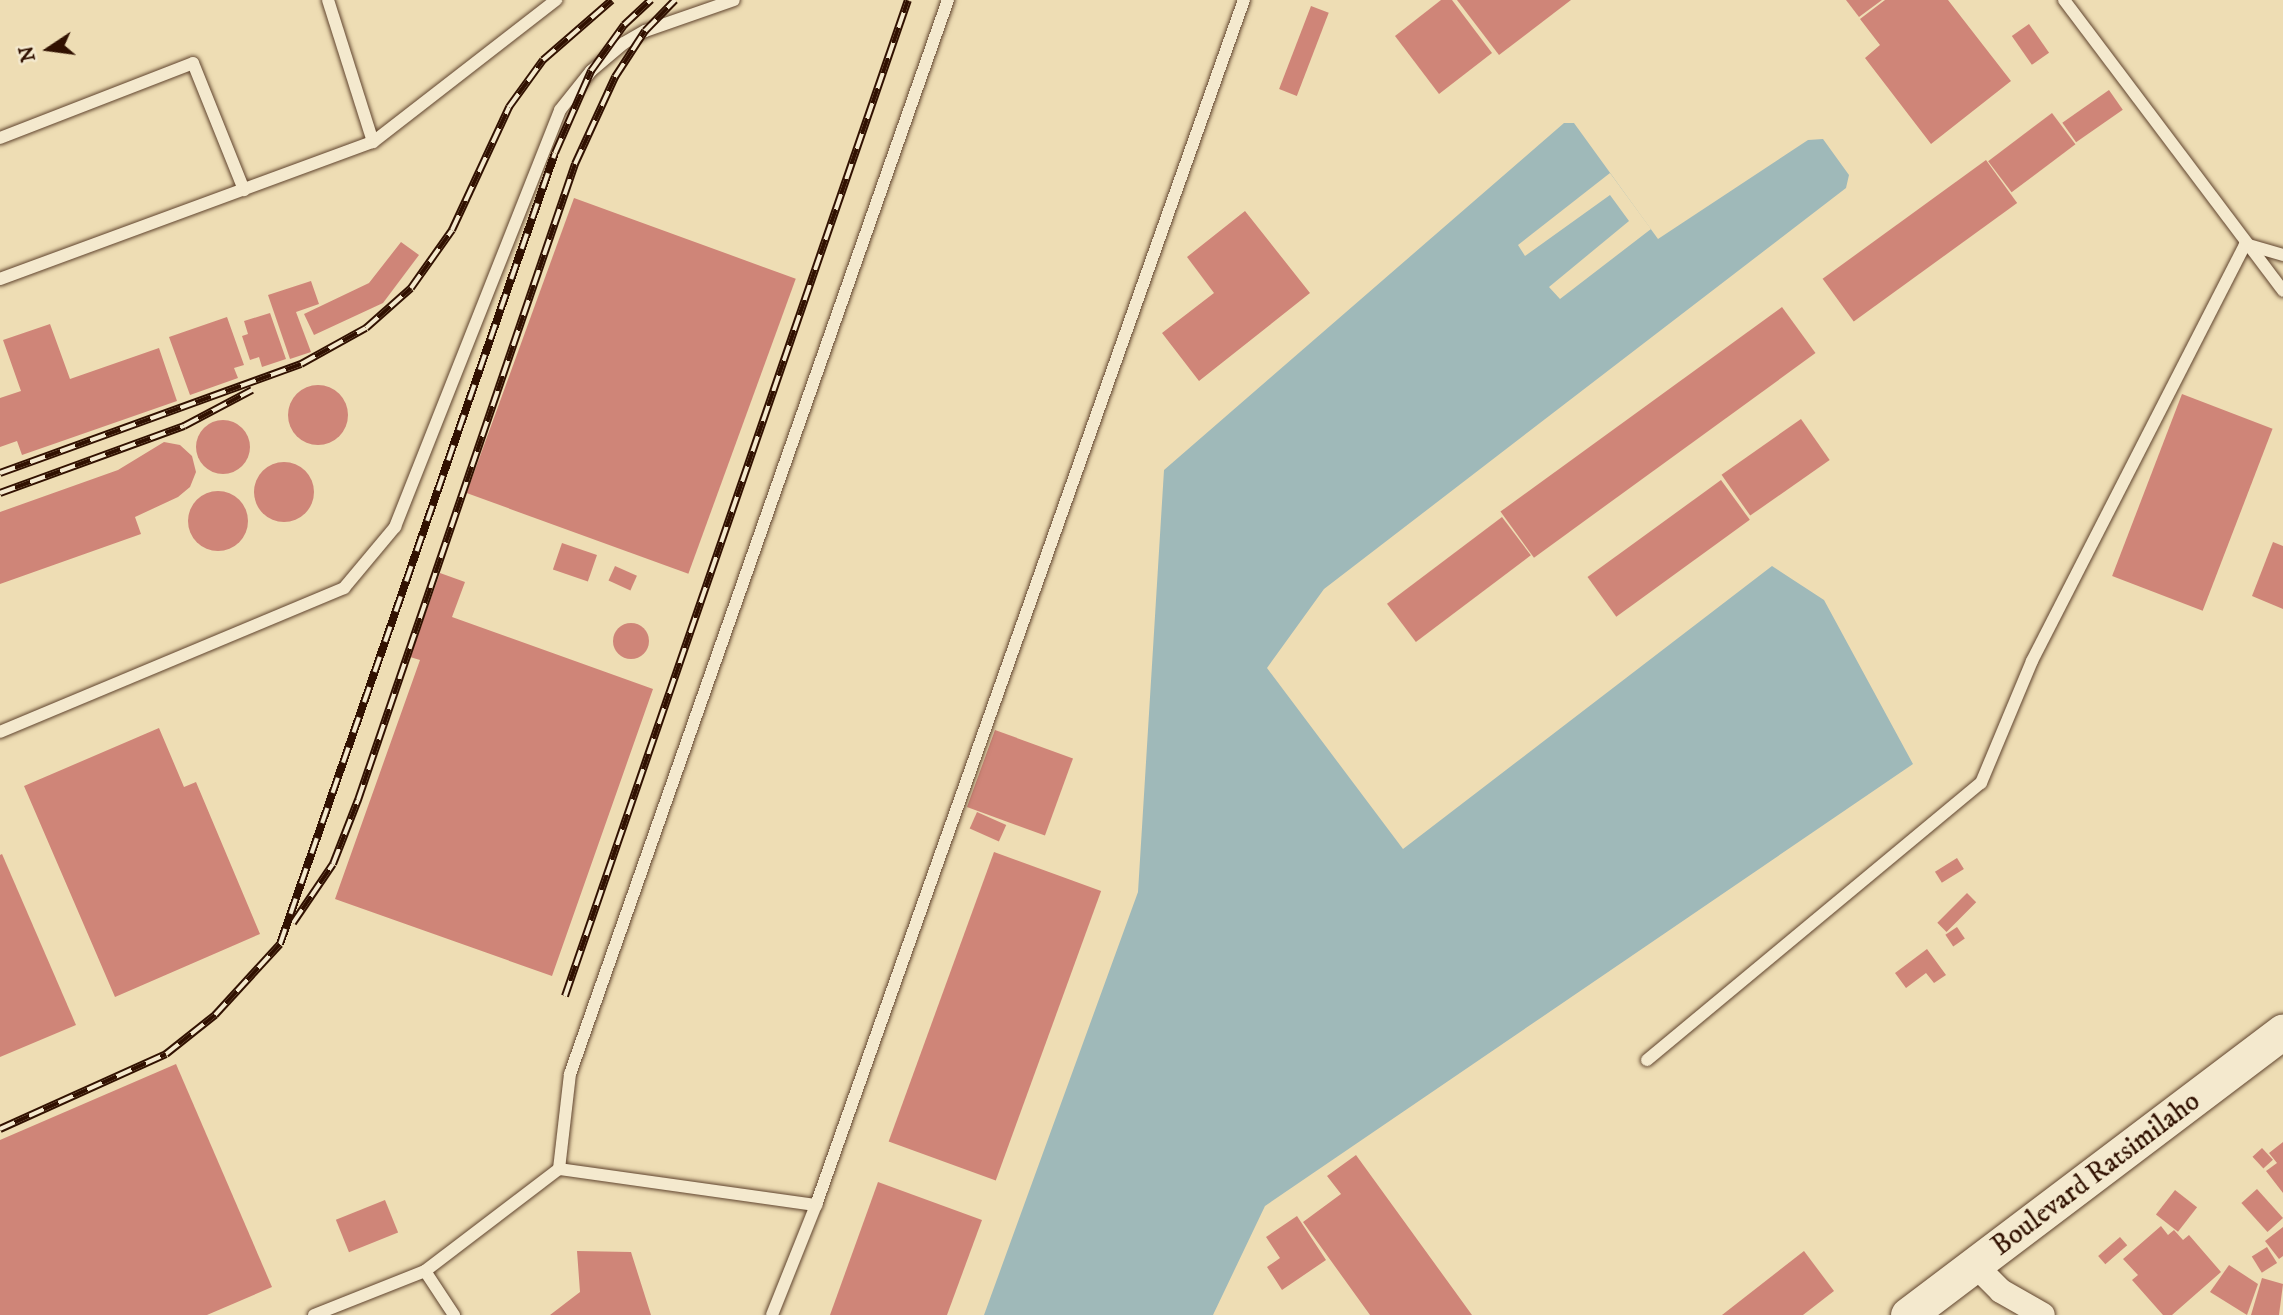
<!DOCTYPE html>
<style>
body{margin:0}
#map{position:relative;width:2283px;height:1315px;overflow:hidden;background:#eeddb4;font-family:"IM FELL DW Pica",serif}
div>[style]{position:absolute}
.water>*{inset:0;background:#9fb9b9}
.pier>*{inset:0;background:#eeddb4}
.building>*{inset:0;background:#cf8578;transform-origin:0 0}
.round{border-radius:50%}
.roads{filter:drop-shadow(0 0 2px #60442e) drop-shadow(0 0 2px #60442e)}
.lane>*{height:12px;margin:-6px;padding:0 6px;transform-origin:6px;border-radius:6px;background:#f4e9ce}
.street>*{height:24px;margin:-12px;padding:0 12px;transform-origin:12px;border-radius:12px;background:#f4e9ce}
.secondary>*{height:35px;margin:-17.5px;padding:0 17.5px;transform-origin:17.5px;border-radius:17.5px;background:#f4e9ce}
.rail>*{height:8px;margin-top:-4px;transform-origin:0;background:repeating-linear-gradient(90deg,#f4e9ce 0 16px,#311101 0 32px);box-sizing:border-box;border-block:2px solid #311101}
span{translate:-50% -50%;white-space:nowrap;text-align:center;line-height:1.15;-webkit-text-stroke:5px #f4e9ce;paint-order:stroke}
.street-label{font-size:28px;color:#311101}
.north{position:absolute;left:14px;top:14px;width:70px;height:70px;-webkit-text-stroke:5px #f4e9ce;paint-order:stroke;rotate:257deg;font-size:19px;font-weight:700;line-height:28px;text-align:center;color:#311101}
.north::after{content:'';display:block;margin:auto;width:24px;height:32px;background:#311101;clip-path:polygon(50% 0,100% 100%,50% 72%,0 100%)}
</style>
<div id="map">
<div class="water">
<div style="clip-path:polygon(1564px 123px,1574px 123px,1658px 239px,1808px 140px,1823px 139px,1849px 175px,1846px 188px,1324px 589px,1267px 668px,1403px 849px,1772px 566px,1824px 600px,1913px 764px,1265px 1206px,1213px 1315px,984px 1315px,1138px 892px,1164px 470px)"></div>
</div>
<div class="pier">
<div style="clip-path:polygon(1610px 173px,1651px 229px,1560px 299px,1549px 287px,1629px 221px,1610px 195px,1525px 256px,1518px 245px)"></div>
</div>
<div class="building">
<div style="clip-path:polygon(1441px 0,1452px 0,1492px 53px,1439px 94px,1395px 36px)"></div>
<div style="clip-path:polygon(1457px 0,1571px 0,1499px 55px)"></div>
<div style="clip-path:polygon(1846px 0,1882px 0,1859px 17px)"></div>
<div style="clip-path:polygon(1885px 0,1948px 0,2011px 81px,1931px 144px,1865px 58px,1880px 45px,1860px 19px)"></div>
<div style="left:1311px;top:6px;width:19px;height:89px;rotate:21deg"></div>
<div style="left:2029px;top:24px;width:35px;height:21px;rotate:55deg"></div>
<div style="left:2109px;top:90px;width:24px;height:57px;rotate:55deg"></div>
<div style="left:2052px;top:113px;width:39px;height:80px;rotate:53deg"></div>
<div style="left:1986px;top:160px;width:53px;height:202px;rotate:54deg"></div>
<div style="left:574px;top:198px;width:236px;height:314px;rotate:20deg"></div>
<div style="clip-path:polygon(1245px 211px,1310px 293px,1199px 381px,1162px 333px,1214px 293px,1187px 257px)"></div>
<div style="clip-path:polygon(401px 242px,419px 255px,383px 303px,314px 335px,304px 314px,369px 283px)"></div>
<div style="clip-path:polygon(311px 281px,319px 304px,296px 312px,311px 352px,290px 359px,268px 295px)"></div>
<div style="left:1782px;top:307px;width:57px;height:348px;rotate:54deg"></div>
<div style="clip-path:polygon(270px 313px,286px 359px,262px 367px,259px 357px,250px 360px,242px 336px,248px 334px,244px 321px)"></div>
<div style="clip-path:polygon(227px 317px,244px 365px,234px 368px,238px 378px,190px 395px,169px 337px)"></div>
<div style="clip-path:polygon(50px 324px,70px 379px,159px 348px,177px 401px,22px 455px,17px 441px,0 447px,0 398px,21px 391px,3px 340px)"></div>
<div class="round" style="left:288px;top:385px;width:60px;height:60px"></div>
<div style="left:2182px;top:394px;width:97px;height:195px;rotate:21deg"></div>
<div style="left:1801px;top:419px;width:50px;height:97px;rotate:55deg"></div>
<div class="round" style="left:196px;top:420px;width:54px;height:54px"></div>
<div style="clip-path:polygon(164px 442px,180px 445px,192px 456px,196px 472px,190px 487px,178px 497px,135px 517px,141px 534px,0 584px,0 512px,118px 470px)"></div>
<div class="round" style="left:254px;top:462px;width:60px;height:60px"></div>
<div style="left:1721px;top:480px;width:49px;height:165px;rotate:54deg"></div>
<div class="round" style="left:188px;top:491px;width:60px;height:60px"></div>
<div style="left:1502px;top:517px;width:48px;height:144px;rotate:53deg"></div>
<div style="clip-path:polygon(2273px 542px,2283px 546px,2283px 609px,2252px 596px)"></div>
<div style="left:562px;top:543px;width:37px;height:28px;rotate:19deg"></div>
<div style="left:615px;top:566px;width:24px;height:16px;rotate:24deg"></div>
<div style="clip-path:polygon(440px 573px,465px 582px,452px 617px,653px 689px,552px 976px,335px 899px,420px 660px,410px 657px)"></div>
<div class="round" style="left:613px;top:623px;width:36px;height:36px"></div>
<div style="clip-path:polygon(159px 728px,184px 787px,196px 782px,260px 934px,115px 997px,24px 786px)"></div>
<div style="left:995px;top:730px;width:83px;height:82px;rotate:20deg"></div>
<div style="left:977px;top:812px;width:32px;height:18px;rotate:24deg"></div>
<div style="left:994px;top:852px;width:114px;height:308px;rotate:20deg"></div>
<div style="clip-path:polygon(2px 854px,76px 1025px,0 1057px,0 855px)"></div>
<div style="left:1957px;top:858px;width:13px;height:26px;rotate:58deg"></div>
<div style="left:1967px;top:893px;width:13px;height:42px;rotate:45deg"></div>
<div style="left:1957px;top:927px;width:14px;height:14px;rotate:56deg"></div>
<div style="clip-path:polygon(1927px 949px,1946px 975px,1934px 983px,1926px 973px,1906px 988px,1895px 973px)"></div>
<div style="clip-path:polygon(176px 1064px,272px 1287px,207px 1315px,0 1315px,0 1140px)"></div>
<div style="clip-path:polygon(2283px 1142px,2283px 1193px,2266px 1171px,2277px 1163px,2269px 1153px)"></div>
<div style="left:2262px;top:1148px;width:16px;height:13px;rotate:47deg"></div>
<div style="clip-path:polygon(1356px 1155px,1472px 1315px,1370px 1315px,1303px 1222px,1341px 1194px,1327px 1176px)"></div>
<div style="clip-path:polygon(878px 1182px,982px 1220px,947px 1315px,830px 1315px)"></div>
<div style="left:2257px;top:1189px;width:39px;height:21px;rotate:48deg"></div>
<div style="left:2175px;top:1190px;width:28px;height:31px;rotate:38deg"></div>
<div style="left:385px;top:1200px;width:35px;height:53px;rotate:68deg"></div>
<div style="clip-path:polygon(1297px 1216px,1326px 1260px,1282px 1290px,1267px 1267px,1280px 1258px,1266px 1237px)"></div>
<div style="clip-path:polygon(2161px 1226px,2168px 1235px,2174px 1230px,2183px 1240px,2189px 1235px,2221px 1272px,2172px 1315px,2163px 1315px,2132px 1280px,2138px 1275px,2123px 1259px)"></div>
<div style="clip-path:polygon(2283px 1227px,2283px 1256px,2279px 1259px,2265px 1241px)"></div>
<div style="left:2120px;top:1237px;width:11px;height:29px;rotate:49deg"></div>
<div style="left:2267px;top:1247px;width:19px;height:18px;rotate:58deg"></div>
<div style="clip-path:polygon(577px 1251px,631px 1252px,651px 1315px,550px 1315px,580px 1292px)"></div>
<div style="clip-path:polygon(1804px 1251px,1834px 1291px,1803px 1315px,1722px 1315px)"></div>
<div style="clip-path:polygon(2229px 1265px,2258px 1284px,2247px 1315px,2210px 1292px)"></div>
<div style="clip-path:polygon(2262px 1278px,2283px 1284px,2279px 1315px,2251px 1315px)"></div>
</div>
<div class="roads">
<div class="lane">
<div style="left:328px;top:0;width:149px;rotate:72.4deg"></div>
<div style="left:2064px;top:0;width:364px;rotate:53deg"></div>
<div style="left:0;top:138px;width:207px;rotate:-21.2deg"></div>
<div style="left:193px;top:63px;width:137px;rotate:68.1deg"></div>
<div style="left:0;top:279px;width:397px;rotate:-20.2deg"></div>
<div style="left:373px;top:142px;width:232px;rotate:-37.8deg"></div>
<div style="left:0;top:732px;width:373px;rotate:-22.7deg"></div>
<div style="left:344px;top:588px;width:80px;rotate:-50.1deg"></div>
<div style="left:395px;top:527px;width:448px;rotate:-68.4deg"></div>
<div style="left:560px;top:110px;width:50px;rotate:-51.5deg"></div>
<div style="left:591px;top:71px;width:43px;rotate:-40.3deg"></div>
<div style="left:624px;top:43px;width:24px;rotate:-30deg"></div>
<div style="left:645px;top:31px;width:94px;rotate:-19.2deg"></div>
<div style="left:1647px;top:1060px;width:434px;rotate:-39.7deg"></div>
<div style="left:1981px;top:783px;width:132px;rotate:-67.3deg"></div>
<div style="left:2032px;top:661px;width:468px;rotate:-62.9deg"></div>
<div style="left:2245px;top:244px;width:40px;rotate:16deg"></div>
<div style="left:559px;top:1169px;width:96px;rotate:-83.4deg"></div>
<div style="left:570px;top:1074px;width:1139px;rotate:-70.61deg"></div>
<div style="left:425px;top:1271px;width:53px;rotate:56.6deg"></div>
<div style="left:314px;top:1315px;width:119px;rotate:-21.6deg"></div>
<div style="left:425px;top:1271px;width:168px;rotate:-37.3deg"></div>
<div style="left:559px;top:1169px;width:260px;rotate:8deg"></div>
<div style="left:772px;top:1315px;width:118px;rotate:-68.2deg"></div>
<div style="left:816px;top:1205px;width:1279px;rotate:-70.45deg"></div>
</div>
<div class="street">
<div style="left:1976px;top:1266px;width:35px;rotate:45deg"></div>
<div style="left:2001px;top:1291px;width:48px;rotate:29.7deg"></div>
</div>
<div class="secondary">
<div style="left:1908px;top:1315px;width:470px;rotate:-37.1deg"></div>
</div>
</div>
<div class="rail">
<div style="left:0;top:473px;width:320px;rotate:-19.9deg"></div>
<div style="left:301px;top:364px;width:74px;rotate:-29deg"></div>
<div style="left:366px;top:328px;width:60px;rotate:-41.6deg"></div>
<div style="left:411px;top:288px;width:71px;rotate:-54.7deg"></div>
<div style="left:452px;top:230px;width:136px;rotate:-65.1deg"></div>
<div style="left:509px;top:107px;width:58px;rotate:-54.1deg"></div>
<div style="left:543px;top:60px;width:91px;rotate:-41deg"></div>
<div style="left:0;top:493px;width:196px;rotate:-20deg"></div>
<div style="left:184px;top:426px;width:77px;rotate:-27.9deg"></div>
<div style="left:293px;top:923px;width:71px;rotate:-55.9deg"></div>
<div style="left:333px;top:864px;width:69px;rotate:-68.7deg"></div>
<div style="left:358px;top:800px;width:672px;rotate:-71.16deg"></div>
<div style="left:575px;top:164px;width:96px;rotate:-65.3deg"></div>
<div style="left:615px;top:77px;width:55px;rotate:-56.9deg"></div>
<div style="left:645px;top:31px;width:43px;rotate:-45.9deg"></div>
<div style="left:565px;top:996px;width:1053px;rotate:-71deg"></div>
<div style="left:0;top:1129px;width:182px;rotate:-24.3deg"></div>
<div style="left:166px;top:1054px;width:63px;rotate:-38.5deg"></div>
<div style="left:215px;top:1015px;width:96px;rotate:-47.5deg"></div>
<div style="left:280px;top:944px;width:837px;rotate:-70.83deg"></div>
<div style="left:555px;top:153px;width:90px;rotate:-66.3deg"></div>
<div style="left:591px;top:71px;width:57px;rotate:-54.3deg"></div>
<div style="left:624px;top:25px;width:37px;rotate:-43deg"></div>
</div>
<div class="street-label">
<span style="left:2096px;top:1174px;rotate:-37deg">Boulevard Ratsimilaho</span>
</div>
<div class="north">N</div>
</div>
